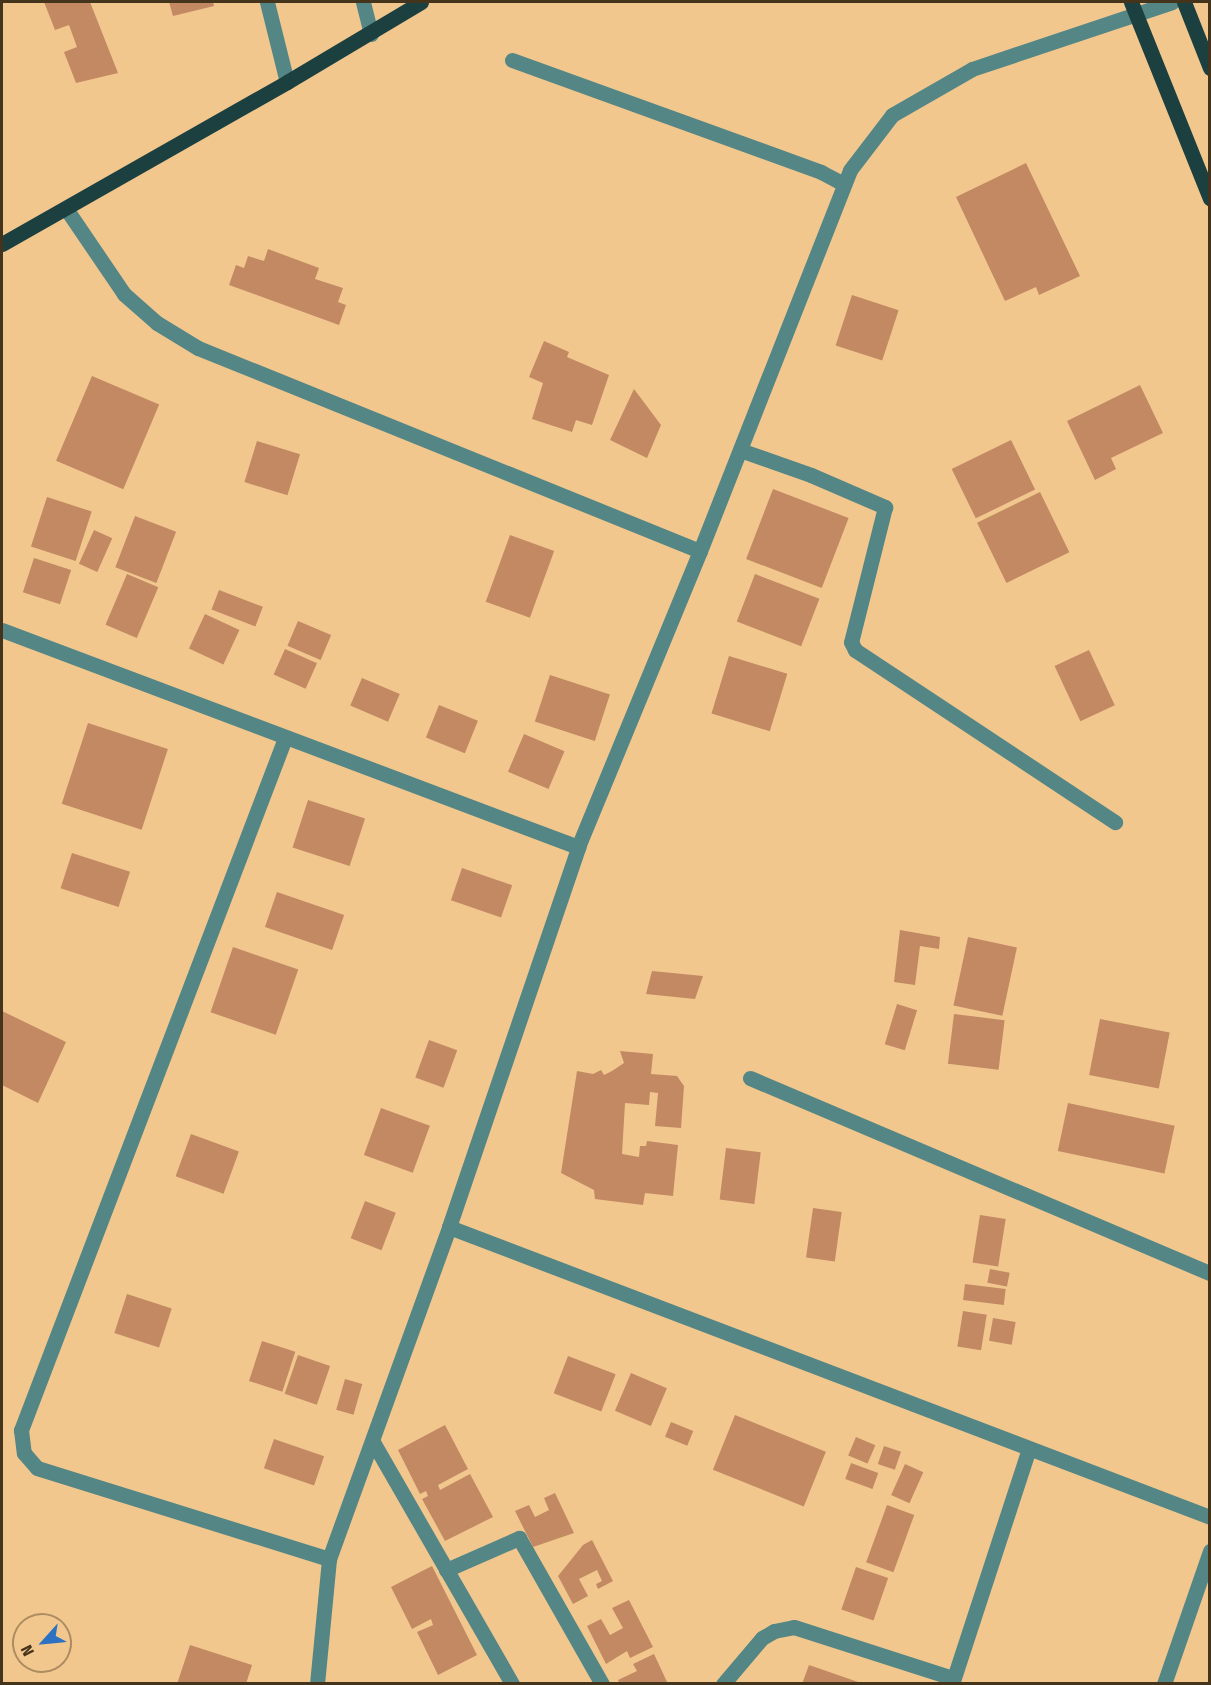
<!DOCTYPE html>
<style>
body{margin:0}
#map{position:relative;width:1211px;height:1685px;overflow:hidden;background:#f1c78e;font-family:"Fira Sans Condensed",sans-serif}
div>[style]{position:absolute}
.building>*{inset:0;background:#c28963;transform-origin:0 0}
.minor>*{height:15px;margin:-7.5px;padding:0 7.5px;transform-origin:7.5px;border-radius:7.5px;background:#538685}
.major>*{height:15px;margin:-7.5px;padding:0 7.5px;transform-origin:7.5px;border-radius:7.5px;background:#1c4040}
span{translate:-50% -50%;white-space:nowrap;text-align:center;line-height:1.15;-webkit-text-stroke:6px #f1c78e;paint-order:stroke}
.frame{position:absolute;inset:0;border:3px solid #45341c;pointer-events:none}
.north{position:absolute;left:12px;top:1613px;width:60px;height:60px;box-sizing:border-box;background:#f1c78e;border:2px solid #ac8c60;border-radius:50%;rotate:243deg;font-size:16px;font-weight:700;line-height:24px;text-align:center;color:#45341c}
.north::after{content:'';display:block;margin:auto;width:21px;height:27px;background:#2c71c2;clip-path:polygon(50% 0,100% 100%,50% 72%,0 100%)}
</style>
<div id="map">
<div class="building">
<div style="clip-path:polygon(44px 2px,90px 2px,118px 73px,76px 83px,64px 52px,77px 47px,69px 25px,55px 30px)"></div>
<div style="clip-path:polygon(169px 2px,213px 2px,214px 6px,173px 16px)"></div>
<div style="clip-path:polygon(1026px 163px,1080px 276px,1039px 295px,1036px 287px,1005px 301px,956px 197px)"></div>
<div style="clip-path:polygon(268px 249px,319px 268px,315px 279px,343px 288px,338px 302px,346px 305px,339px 325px,229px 285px,236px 265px,244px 268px,248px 256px,264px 261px)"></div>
<div style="left:852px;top:295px;width:49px;height:53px;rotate:18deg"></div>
<div style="clip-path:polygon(544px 341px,569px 352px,567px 357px,609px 375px,592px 425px,576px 420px,572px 432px,532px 419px,543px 383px,529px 377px)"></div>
<div style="left:92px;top:376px;width:73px;height:92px;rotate:23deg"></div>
<div style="clip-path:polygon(1140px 385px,1163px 433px,1111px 458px,1116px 469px,1095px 480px,1067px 421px)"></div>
<div style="clip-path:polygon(634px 389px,661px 425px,647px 458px,610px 440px)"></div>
<div style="left:1011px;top:440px;width:55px;height:66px;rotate:64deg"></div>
<div style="left:257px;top:441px;width:45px;height:43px;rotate:17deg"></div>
<div style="left:773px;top:489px;width:81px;height:75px;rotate:21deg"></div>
<div style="left:1040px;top:492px;width:67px;height:70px;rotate:64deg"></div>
<div style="left:47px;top:497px;width:47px;height:52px;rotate:18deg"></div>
<div style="left:135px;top:516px;width:44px;height:55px;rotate:21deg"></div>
<div style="left:94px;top:530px;width:20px;height:37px;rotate:24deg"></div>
<div style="left:510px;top:535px;width:47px;height:71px;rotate:20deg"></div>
<div style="left:34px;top:558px;width:39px;height:36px;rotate:18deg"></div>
<div style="left:127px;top:574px;width:34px;height:55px;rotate:23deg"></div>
<div style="left:755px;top:574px;width:69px;height:51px;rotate:21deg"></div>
<div style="left:219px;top:590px;width:47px;height:21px;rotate:21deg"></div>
<div style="left:205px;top:614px;width:38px;height:38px;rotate:25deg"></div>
<div style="left:298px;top:621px;width:36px;height:27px;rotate:23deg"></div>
<div style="left:285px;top:649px;width:35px;height:28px;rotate:24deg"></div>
<div style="left:1089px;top:650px;width:61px;height:38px;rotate:65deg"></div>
<div style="left:729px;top:656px;width:61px;height:60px;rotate:17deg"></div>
<div style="left:550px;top:675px;width:63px;height:49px;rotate:18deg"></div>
<div style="left:362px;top:678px;width:41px;height:30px;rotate:23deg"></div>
<div style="left:439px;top:705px;width:42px;height:35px;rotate:22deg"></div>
<div style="left:88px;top:723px;width:84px;height:85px;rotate:18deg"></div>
<div style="left:524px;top:734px;width:44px;height:41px;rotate:23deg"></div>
<div style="left:308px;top:800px;width:60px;height:50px;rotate:18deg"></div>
<div style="left:72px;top:853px;width:61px;height:37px;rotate:18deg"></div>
<div style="left:462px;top:868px;width:53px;height:34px;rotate:19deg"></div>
<div style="left:277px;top:892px;width:71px;height:37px;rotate:19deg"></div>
<div style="clip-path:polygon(900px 930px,940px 937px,939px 949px,920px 946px,915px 985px,894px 982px)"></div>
<div style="left:968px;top:937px;width:50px;height:70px;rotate:12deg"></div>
<div style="left:233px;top:947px;width:69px;height:69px;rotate:19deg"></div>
<div style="clip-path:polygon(652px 971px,703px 976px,695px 999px,646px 994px)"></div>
<div style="left:897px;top:1004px;width:21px;height:42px;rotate:17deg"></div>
<div style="clip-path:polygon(2px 1011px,66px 1042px,38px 1103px,2px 1085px)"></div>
<div style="left:954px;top:1014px;width:51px;height:50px;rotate:7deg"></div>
<div style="left:1100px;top:1019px;width:71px;height:57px;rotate:11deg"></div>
<div style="left:429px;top:1040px;width:30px;height:40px;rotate:20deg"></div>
<div style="clip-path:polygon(620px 1051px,653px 1054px,651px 1074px,677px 1076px,684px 1086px,681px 1128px,655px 1126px,658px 1093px,650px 1092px,649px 1105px,625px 1103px,622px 1154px,639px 1157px,640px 1146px,646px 1146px,647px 1141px,678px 1145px,673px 1196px,645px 1193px,643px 1205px,595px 1199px,594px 1190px,561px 1173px,577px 1071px,593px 1074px,601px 1070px,604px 1075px,612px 1071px,624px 1063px)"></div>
<div style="left:1068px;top:1103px;width:109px;height:49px;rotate:12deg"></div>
<div style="left:381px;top:1108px;width:52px;height:50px;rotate:20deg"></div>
<div style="left:191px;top:1134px;width:51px;height:45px;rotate:20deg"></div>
<div style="left:726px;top:1148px;width:35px;height:52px;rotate:7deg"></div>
<div style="left:365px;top:1201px;width:33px;height:40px;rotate:21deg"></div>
<div style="left:813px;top:1208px;width:29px;height:50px;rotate:8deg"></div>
<div style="left:980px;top:1215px;width:26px;height:48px;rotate:9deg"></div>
<div style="left:990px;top:1269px;width:20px;height:14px;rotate:11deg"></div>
<div style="left:965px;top:1284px;width:41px;height:16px;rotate:7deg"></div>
<div style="left:127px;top:1294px;width:47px;height:41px;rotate:18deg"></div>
<div style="left:963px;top:1311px;width:24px;height:36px;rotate:9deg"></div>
<div style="left:993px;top:1318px;width:23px;height:23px;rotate:10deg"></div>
<div style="left:262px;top:1341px;width:35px;height:42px;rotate:18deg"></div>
<div style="left:298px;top:1355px;width:34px;height:41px;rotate:19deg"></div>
<div style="left:568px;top:1356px;width:51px;height:40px;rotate:21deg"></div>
<div style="left:631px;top:1373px;width:39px;height:41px;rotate:23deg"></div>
<div style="left:345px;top:1379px;width:18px;height:32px;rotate:16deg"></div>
<div style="left:735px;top:1415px;width:98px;height:59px;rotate:22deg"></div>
<div style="left:671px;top:1422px;width:24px;height:16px;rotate:22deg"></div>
<div style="clip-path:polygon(445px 1425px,468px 1469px,438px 1485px,440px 1490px,470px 1474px,493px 1517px,445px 1541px,422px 1499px,428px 1496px,426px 1491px,420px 1494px,398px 1450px)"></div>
<div style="left:856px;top:1437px;width:21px;height:20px;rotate:23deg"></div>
<div style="left:274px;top:1439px;width:53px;height:31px;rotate:19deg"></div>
<div style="left:884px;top:1446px;width:18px;height:19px;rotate:19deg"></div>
<div style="left:851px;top:1463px;width:29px;height:17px;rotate:20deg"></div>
<div style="left:905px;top:1464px;width:20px;height:34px;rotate:24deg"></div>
<div style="clip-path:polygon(555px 1493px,574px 1533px,533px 1547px,515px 1511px,529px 1505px,535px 1517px,549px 1510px,544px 1498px)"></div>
<div style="left:887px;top:1505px;width:29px;height:61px;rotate:20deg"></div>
<div style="clip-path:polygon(592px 1540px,613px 1581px,598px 1589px,596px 1584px,602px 1581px,597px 1570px,579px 1579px,588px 1596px,573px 1604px,558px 1576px,583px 1545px)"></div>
<div style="clip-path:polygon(432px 1566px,477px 1655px,438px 1675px,417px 1632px,433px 1625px,431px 1619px,412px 1629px,391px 1587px)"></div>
<div style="left:856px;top:1567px;width:34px;height:45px;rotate:19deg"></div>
<div style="clip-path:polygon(629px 1600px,653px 1647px,630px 1658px,627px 1651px,606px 1664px,587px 1626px,601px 1619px,610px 1635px,623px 1628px,612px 1608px)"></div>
<div style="clip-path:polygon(190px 1645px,252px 1665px,246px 1684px,177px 1684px)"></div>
<div style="clip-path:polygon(654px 1654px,668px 1684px,620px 1684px,618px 1680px,637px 1671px,633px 1664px)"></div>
<div style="clip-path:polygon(809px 1665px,861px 1683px,861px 1684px,802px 1684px)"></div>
</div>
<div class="minor">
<div style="left:267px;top:2px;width:82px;rotate:76deg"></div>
<div style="left:363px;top:2px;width:33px;rotate:76deg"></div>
<div style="left:512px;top:60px;width:329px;rotate:19.9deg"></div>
<div style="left:821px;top:172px;width:26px;rotate:28deg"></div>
<div style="left:67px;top:210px;width:102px;rotate:55.8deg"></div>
<div style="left:124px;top:294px;width:44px;rotate:41.3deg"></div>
<div style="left:157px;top:323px;width:48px;rotate:31.4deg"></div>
<div style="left:198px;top:348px;width:541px;rotate:22.02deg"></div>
<div style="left:740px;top:450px;width:75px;rotate:19.4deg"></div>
<div style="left:811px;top:475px;width:81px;rotate:23.4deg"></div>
<div style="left:885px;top:507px;width:139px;rotate:104.1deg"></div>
<div style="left:851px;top:642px;width:9px;rotate:63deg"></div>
<div style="left:855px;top:650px;width:312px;rotate:33.5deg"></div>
<div style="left:2px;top:630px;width:616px;rotate:20.64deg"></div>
<div style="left:285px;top:738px;width:741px;rotate:110.88deg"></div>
<div style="left:21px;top:1430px;width:23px;rotate:83deg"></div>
<div style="left:24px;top:1453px;width:20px;rotate:49deg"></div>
<div style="left:37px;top:1468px;width:306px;rotate:17.3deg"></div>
<div style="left:750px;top:1078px;width:500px;rotate:23deg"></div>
<div style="left:449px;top:1227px;width:814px;rotate:20.86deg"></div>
<div style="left:373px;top:1442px;width:279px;rotate:60.1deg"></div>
<div style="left:446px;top:1570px;width:80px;rotate:-23.7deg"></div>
<div style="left:519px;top:1538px;width:168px;rotate:60.4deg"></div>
<div style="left:317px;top:1684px;width:126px;rotate:-84.5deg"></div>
<div style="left:329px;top:1559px;width:353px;rotate:-70.1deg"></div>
<div style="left:449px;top:1227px;width:401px;rotate:-71.2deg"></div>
<div style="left:578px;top:847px;width:320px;rotate:-67.6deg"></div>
<div style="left:700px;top:551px;width:409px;rotate:-68.5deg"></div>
<div style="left:850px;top:170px;width:69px;rotate:-52.6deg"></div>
<div style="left:892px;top:115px;width:92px;rotate:-29.9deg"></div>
<div style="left:972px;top:69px;width:211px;rotate:-18.5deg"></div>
<div style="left:723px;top:1684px;width:60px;rotate:-49.7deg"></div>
<div style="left:762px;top:1638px;width:14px;rotate:-30deg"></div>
<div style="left:774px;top:1631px;width:20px;rotate:-11deg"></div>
<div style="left:794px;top:1627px;width:167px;rotate:17.8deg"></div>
<div style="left:952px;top:1684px;width:247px;rotate:-71.9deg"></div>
<div style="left:1164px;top:1684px;width:141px;rotate:-70.9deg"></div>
</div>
<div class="major">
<div style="left:1131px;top:2px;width:212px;rotate:68.1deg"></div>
<div style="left:1184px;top:2px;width:71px;rotate:68.5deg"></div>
<div style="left:2px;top:244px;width:328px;rotate:-29.6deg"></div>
<div style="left:287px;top:82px;width:156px;rotate:-30.8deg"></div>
</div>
<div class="frame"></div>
<div class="north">N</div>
</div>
